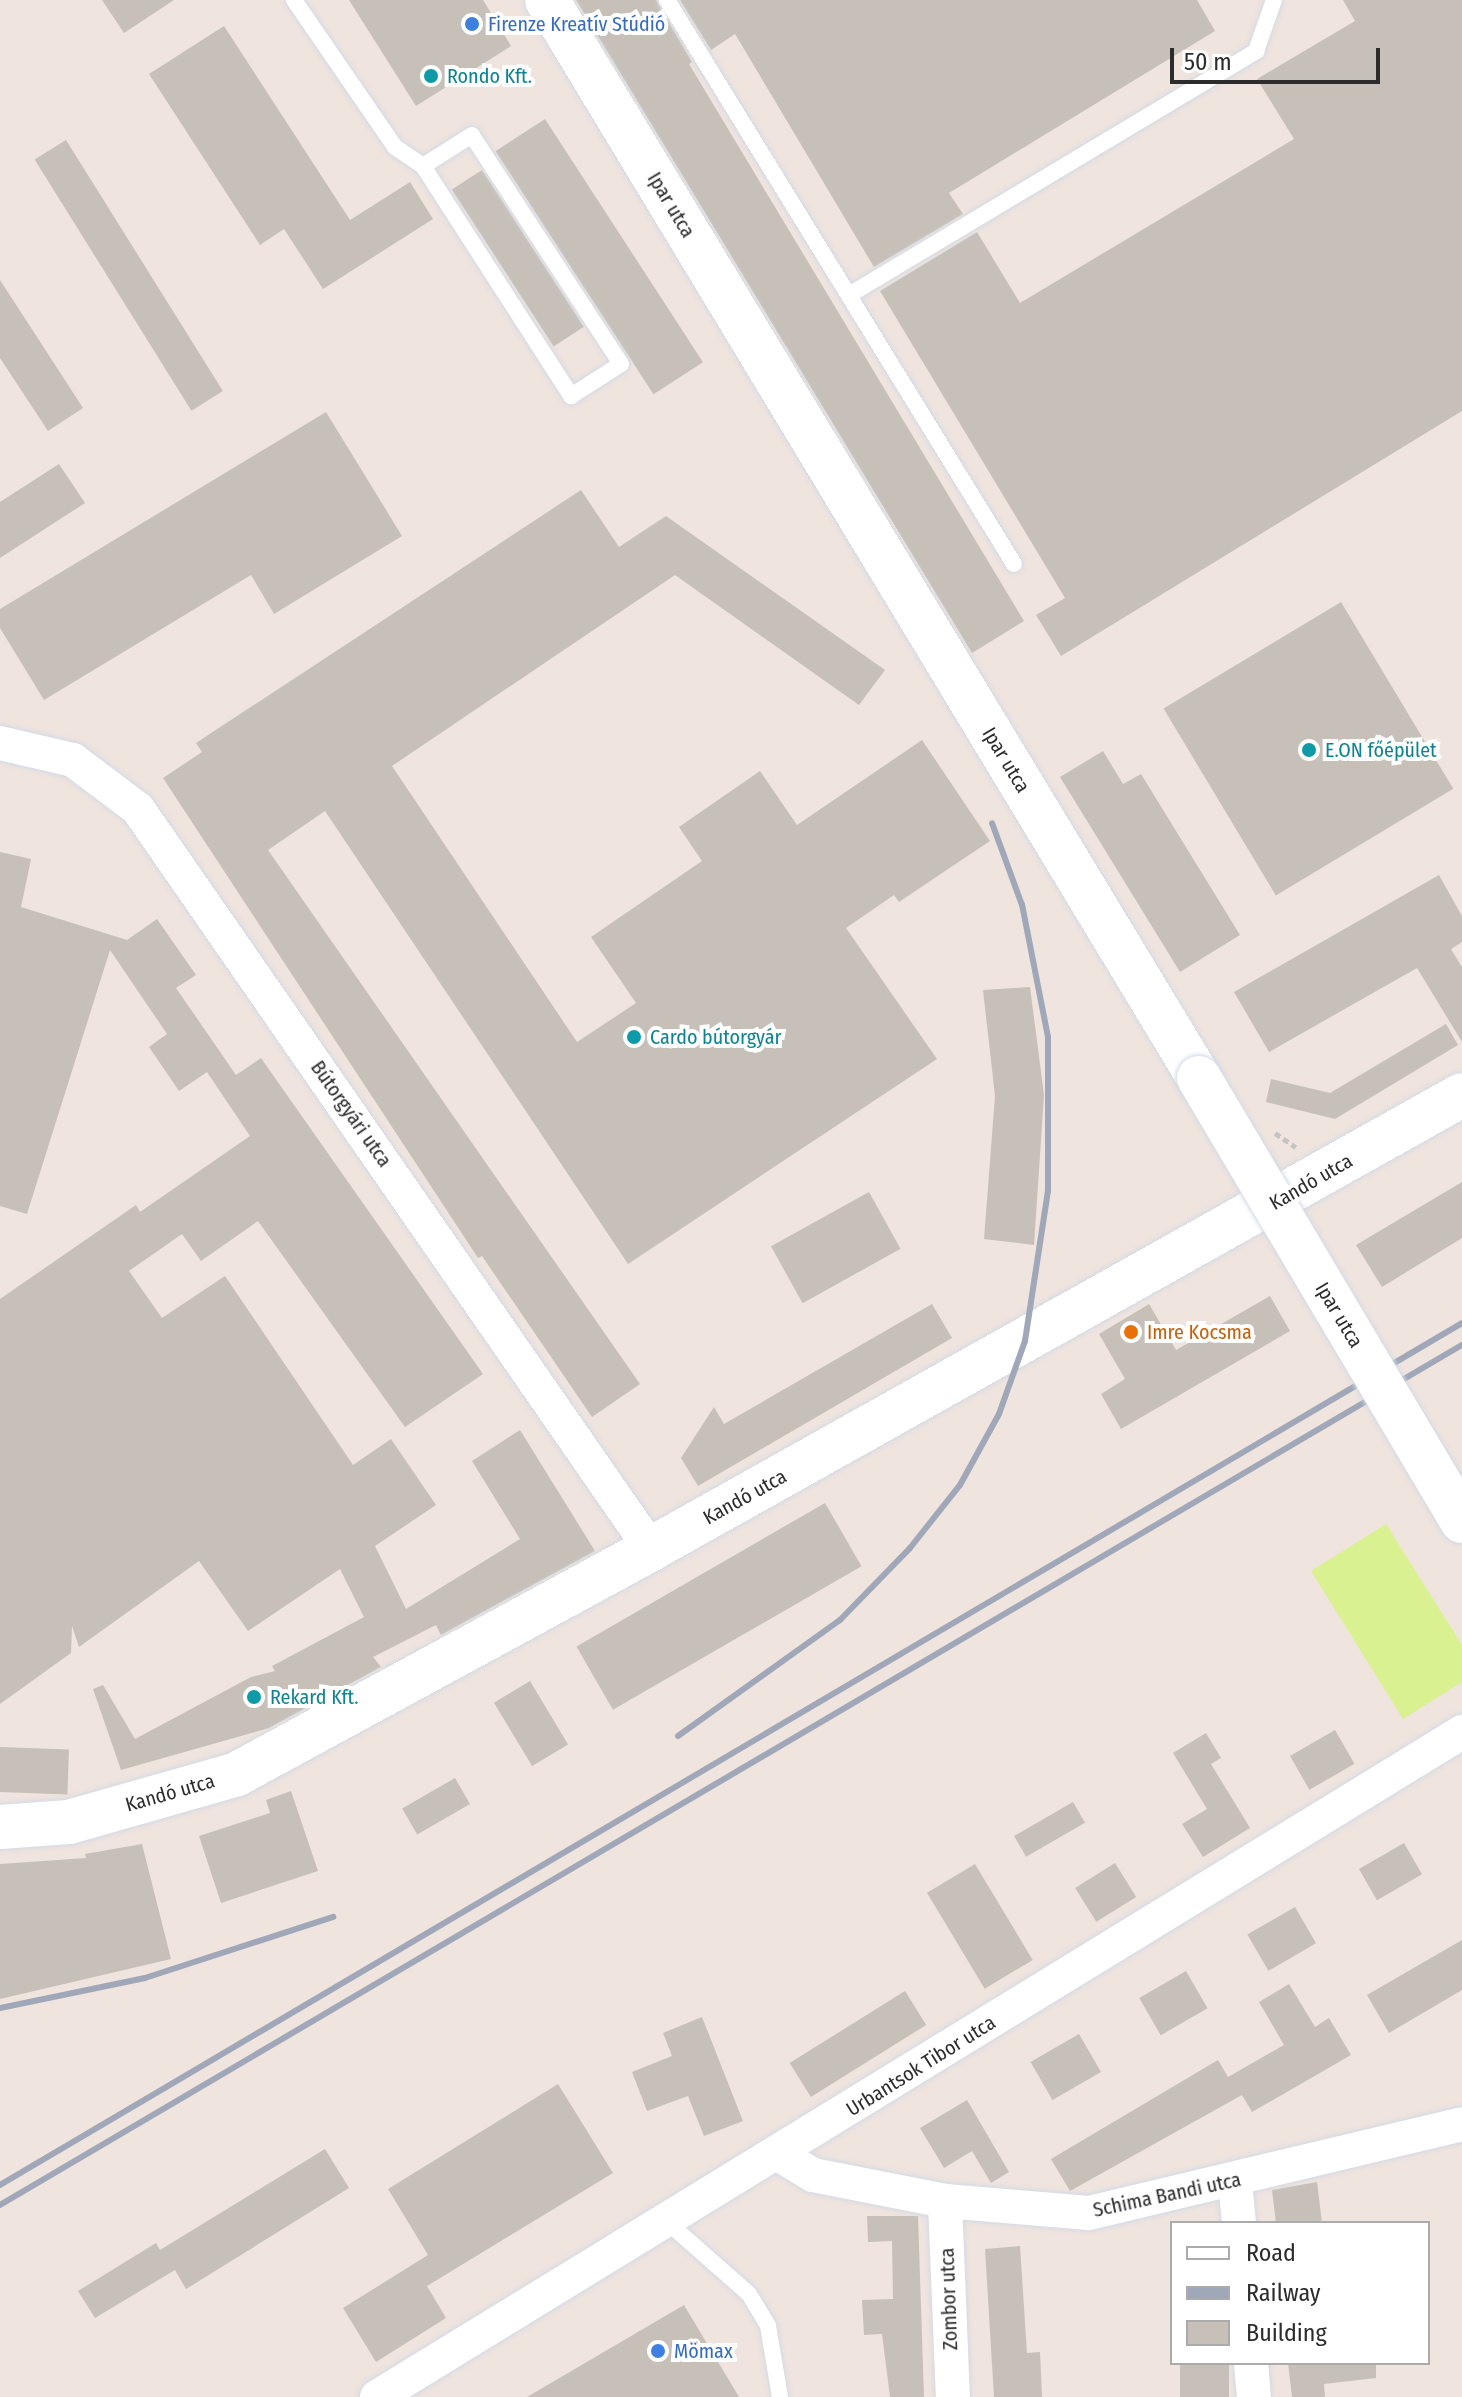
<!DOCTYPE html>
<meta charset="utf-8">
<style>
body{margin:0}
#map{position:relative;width:1462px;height:2397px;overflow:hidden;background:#efe4de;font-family:"Fira Sans Condensed",sans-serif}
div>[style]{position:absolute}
.pitch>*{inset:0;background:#d9f191}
.building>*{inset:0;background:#c6c0b9;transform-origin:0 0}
.path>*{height:5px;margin-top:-2.5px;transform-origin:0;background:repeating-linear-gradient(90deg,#c4c4c4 0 6px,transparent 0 10px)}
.roads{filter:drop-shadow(0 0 2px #d3dae6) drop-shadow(0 0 2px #d3dae6)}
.lane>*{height:16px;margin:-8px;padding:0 8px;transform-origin:8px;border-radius:8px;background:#fff}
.street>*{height:34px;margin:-17px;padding:0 17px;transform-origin:17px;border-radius:17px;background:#fff}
.secondary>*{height:44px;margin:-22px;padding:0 22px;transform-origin:22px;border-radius:22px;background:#fff}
.rail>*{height:6px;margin:-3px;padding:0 3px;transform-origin:3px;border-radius:3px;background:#9fa7b8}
.bridges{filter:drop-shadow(0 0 2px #d3dae6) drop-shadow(0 0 2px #d3dae6)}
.secondary-bridge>*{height:44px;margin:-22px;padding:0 22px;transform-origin:22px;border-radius:22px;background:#fff}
.dots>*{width:22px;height:22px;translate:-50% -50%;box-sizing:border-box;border:4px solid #fff;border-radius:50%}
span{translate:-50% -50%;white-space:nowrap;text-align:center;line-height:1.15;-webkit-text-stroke:8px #fff;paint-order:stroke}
.shop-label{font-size:20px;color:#366cbe}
.left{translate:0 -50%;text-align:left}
.culture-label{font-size:20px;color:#0d838f}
.street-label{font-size:20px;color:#2c2c2c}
.food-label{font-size:20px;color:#c56008}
.legend{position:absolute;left:1170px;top:2221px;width:260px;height:144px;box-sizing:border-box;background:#fff;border:2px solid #ababab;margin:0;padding:10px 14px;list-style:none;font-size:24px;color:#2c2c2c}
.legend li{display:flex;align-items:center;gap:16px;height:40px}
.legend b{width:40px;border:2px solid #ababab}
.scale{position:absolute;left:1170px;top:48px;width:210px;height:36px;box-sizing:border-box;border:4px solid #2c2c2c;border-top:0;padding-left:10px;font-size:24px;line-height:28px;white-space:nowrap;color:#2c2c2c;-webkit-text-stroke:6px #fff;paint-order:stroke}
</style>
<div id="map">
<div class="pitch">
<div style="clip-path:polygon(1386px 1524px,1462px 1645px,1462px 1682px,1403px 1719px,1311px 1571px)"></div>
</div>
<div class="building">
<div style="clip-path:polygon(102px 0,174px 0,124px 33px)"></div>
<div style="clip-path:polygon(349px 0,483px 0,511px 46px,416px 106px)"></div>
<div style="clip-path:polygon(576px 0,656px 0,692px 62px,689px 64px,1024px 621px,972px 653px)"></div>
<div style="clip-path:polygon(680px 0,1197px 0,1215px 31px,949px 193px,963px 214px,874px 267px,735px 34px,711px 50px)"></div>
<div style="clip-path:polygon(1343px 0,1462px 0,1462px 411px,1061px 656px,1036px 615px,1065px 598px,880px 291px,977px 232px,1020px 303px,1294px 139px,1257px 79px,1355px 21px)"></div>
<div style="clip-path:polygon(224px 26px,350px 220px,410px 182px,433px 219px,323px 289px,284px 229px,260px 245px,149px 74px)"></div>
<div style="left:545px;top:119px;width:290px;height:59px;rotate:57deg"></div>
<div style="left:66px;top:140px;width:296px;height:37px;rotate:58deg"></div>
<div style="left:482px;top:170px;width:187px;height:36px;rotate:57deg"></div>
<div style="clip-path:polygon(0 280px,83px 408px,48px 431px,0 358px)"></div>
<div style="clip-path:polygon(326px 412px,402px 536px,274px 614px,251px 575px,44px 700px,0 628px,0 609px)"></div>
<div style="clip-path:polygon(59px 464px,85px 503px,0 558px,0 502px)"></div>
<div style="clip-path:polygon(581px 490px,619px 547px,666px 516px,885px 670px,859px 705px,675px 575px,392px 766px,577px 1042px,636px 1003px,591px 937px,702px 861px,679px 827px,760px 771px,797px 825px,922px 740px,990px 841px,899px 902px,894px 895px,846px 928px,937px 1059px,628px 1264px,325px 811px,268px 850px,640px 1384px,592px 1417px,482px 1256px,478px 1258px,163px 778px,202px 752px,196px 743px)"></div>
<div style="left:1341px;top:602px;width:218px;height:207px;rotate:59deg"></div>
<div style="clip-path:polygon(1103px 751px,1123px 784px,1141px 774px,1240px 935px,1180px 972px,1060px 777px)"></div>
<div style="clip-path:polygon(0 852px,31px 859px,21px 907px,127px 940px,157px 919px,196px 975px,176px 988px,236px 1075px,261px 1058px,483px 1374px,405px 1427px,258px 1221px,201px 1261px,182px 1234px,129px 1271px,162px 1318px,225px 1276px,353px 1465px,391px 1439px,436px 1505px,375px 1546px,406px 1609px,520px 1539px,472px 1461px,520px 1430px,595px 1551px,441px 1635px,436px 1625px,373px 1657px,381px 1667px,269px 1728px,121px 1770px,93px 1689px,103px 1685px,135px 1739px,251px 1677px,275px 1671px,272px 1666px,364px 1617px,340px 1569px,248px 1631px,199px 1561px,79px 1647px,72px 1626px,71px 1653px,0 1704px,0 1299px,136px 1205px,140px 1212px,250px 1136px,207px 1072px,179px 1091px,149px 1047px,167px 1034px,110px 950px,27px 1214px,0 1206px)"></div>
<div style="clip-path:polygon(1439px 875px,1462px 916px,1462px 942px,1451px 949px,1462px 967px,1462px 1042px,1417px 968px,1269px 1052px,1234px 992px)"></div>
<div style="clip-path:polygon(1030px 987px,1044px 1095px,1034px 1245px,984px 1239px,995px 1096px,983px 990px)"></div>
<div style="clip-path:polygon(1446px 1024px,1458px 1045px,1335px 1119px,1266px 1102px,1271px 1079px,1330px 1093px)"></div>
<div style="clip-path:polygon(1462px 1182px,1462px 1238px,1382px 1287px,1356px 1245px)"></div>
<div style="left:869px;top:1192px;width:65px;height:112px;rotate:61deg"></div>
<div style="clip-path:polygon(1270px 1296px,1290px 1331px,1121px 1429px,1101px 1394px,1125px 1379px,1099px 1334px,1149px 1304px,1176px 1350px)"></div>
<div style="clip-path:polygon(932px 1304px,952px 1338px,698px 1486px,681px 1458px,714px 1407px,724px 1424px)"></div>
<div style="left:825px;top:1503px;width:73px;height:287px;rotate:60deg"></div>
<div style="left:530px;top:1681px;width:74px;height:42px;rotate:59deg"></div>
<div style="left:1335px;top:1730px;width:39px;height:52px;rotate:60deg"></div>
<div style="clip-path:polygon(1206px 1733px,1221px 1758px,1211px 1764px,1250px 1828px,1203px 1857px,1182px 1824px,1207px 1809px,1173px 1753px)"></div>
<div style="left:0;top:1747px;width:69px;height:45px;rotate:2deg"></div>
<div style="left:455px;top:1778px;width:30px;height:61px;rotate:60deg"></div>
<div style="clip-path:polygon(291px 1791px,318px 1871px,221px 1903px,199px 1836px,270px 1813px,266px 1800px)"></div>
<div style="left:1073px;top:1802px;width:24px;height:68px;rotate:60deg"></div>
<div style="left:1404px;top:1843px;width:36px;height:52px;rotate:60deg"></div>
<div style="clip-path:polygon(142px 1844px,171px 1959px,0 1999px,0 1864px,86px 1858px,85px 1854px)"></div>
<div style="left:1115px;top:1863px;width:40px;height:47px;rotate:58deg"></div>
<div style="left:975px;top:1864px;width:112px;height:56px;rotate:59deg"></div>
<div style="left:1295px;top:1907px;width:42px;height:55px;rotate:60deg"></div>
<div style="clip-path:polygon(1462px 1940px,1462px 1990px,1389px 2033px,1367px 1995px)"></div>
<div style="left:1186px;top:1971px;width:43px;height:54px;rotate:60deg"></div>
<div style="clip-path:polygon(1289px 1984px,1315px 2027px,1329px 2018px,1351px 2055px,1252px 2112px,1242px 2095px,1070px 2191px,1051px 2159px,1218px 2060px,1228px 2077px,1284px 2045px,1259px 2002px)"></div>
<div style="left:905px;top:1991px;width:40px;height:136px;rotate:58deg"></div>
<div style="clip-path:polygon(702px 2017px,743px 2121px,704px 2136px,688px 2096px,647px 2111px,632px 2072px,672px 2056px,663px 2033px)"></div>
<div style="left:1079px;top:2034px;width:44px;height:56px;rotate:60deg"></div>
<div style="clip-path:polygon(558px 2084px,613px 2173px,427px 2286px,446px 2318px,376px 2362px,343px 2308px,428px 2255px,388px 2189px)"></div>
<div style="clip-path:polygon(967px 2100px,1009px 2172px,991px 2183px,972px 2151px,944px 2168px,920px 2128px)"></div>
<div style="clip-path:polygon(325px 2149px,349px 2188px,186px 2289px,175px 2270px,95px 2318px,78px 2291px,156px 2243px,160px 2250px)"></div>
<div style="clip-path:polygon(1317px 2182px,1322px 2223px,1276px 2223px,1272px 2190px)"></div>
<div style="clip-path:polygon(867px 2216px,918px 2216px,924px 2397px,890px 2397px,882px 2334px,864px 2335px,862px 2300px,893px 2299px,892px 2241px,868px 2242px)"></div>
<div style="clip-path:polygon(1020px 2246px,1027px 2353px,1040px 2352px,1042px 2397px,994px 2397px,985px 2249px)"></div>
<div style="clip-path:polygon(684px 2305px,739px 2397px,527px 2397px)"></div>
<div style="left:1180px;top:2363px;width:49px;height:34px"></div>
<div style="clip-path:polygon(1288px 2363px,1376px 2363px,1376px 2378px,1324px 2384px,1325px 2397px,1292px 2397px)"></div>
</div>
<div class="path">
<div style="left:1275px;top:1133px;width:25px;rotate:34deg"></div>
</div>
<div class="roads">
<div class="lane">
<div style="left:294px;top:0;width:178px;rotate:55.5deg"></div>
<div style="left:395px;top:147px;width:34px;rotate:34deg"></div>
<div style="left:423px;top:166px;width:274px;rotate:57.2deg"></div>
<div style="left:571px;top:396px;width:59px;rotate:-32.6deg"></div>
<div style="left:621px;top:364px;width:273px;rotate:-123.1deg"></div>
<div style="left:472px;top:135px;width:58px;rotate:147.7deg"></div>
<div style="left:667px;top:0;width:662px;rotate:58.4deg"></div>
<div style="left:849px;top:295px;width:475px;rotate:-30.9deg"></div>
<div style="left:1256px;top:51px;width:54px;rotate:-70.6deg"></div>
<div style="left:665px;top:2220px;width:112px;rotate:41.4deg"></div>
<div style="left:749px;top:2294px;width:37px;rotate:59deg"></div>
<div style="left:768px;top:2326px;width:72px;rotate:80.4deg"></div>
</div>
<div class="street">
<div style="left:0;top:743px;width:75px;rotate:13.1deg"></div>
<div style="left:73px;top:760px;width:81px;rotate:37deg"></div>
<div style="left:138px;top:809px;width:900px;rotate:55.27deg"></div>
<div style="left:778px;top:2154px;width:41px;rotate:31deg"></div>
<div style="left:813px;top:2175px;width:135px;rotate:11.1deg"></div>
<div style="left:945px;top:2201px;width:144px;rotate:4.8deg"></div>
<div style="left:1089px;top:2213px;width:383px;rotate:-13.4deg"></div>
<div style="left:1235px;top:2181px;width:42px;rotate:84.6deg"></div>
<div style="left:945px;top:2201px;width:196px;rotate:87.7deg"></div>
<div style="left:1251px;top:2363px;width:34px;rotate:85deg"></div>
<div style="left:377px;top:2397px;width:1273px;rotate:-31.5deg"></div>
</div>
<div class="secondary">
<div style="left:547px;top:0;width:1260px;rotate:58.83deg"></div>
<div style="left:0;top:1827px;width:69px;rotate:-4.1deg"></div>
<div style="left:69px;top:1822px;width:175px;rotate:-15.9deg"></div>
<div style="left:237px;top:1774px;width:471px;rotate:-28.5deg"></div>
<div style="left:651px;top:1549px;width:929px;rotate:-29.24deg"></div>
</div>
</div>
<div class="rail">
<div style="left:678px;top:1736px;width:199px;rotate:-35.6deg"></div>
<div style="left:840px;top:1620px;width:100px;rotate:-45.8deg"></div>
<div style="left:910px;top:1548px;width:80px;rotate:-51.6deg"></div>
<div style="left:960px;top:1485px;width:81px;rotate:-61.2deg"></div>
<div style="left:999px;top:1414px;width:77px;rotate:-70.4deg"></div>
<div style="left:1025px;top:1341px;width:152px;rotate:-81.3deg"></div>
<div style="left:1048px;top:1191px;width:154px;rotate:-90deg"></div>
<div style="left:1048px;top:1037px;width:135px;rotate:-101.1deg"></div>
<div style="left:1022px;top:905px;width:87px;rotate:-110.1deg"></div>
<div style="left:0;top:2008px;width:148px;rotate:-11.7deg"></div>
<div style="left:145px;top:1978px;width:198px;rotate:-18deg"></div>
<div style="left:0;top:2185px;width:1697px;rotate:-30.52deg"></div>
<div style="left:0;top:2205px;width:1696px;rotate:-30.47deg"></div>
</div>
<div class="bridges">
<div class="secondary-bridge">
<div style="left:1199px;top:1078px;width:515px;rotate:59.3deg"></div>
</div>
</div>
<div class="dots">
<div style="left:472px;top:24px;background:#3f7fe0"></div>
<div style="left:431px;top:76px;background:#0f9aa8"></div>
<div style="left:1309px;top:750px;background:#0f9aa8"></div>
<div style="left:634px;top:1037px;background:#0f9aa8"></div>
<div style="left:1131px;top:1332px;background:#e8710a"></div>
<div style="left:254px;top:1697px;background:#0f9aa8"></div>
<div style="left:658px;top:2351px;background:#3f7fe0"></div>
</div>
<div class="shop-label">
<span class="left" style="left:488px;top:24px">Firenze Kreatív Stúdió</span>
<span class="left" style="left:674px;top:2351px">Mömax</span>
</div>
<div class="culture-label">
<span class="left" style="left:447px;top:76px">Rondo Kft.</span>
<span class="left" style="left:1325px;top:750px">E.ON főépület</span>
<span class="left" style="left:650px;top:1037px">Cardo bútorgyár</span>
<span class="left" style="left:270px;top:1697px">Rekard Kft.</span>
</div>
<div class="street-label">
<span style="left:671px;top:205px;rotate:59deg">Ipar utca</span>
<span style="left:1006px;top:760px;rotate:59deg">Ipar utca</span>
<span style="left:351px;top:1114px;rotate:55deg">Bútorgyári utca</span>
<span style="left:1311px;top:1182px;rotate:-30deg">Kandó utca</span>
<span style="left:1339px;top:1315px;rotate:59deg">Ipar utca</span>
<span style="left:745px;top:1497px;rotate:-29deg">Kandó utca</span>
<span style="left:170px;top:1793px;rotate:-16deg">Kandó utca</span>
<span style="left:921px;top:2066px;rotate:-32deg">Urbantsok Tibor utca</span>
<span style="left:1167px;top:2195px;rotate:-12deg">Schima Bandi utca</span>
<span style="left:949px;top:2299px;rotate:-92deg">Zombor utca</span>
</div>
<div class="food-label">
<span class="left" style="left:1147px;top:1332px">Imre Kocsma</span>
</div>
<ul class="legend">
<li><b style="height:10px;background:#fff"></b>Road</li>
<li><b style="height:10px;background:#9fa7b8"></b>Railway</li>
<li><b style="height:22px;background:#c6c0b9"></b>Building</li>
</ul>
<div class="scale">50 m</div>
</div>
